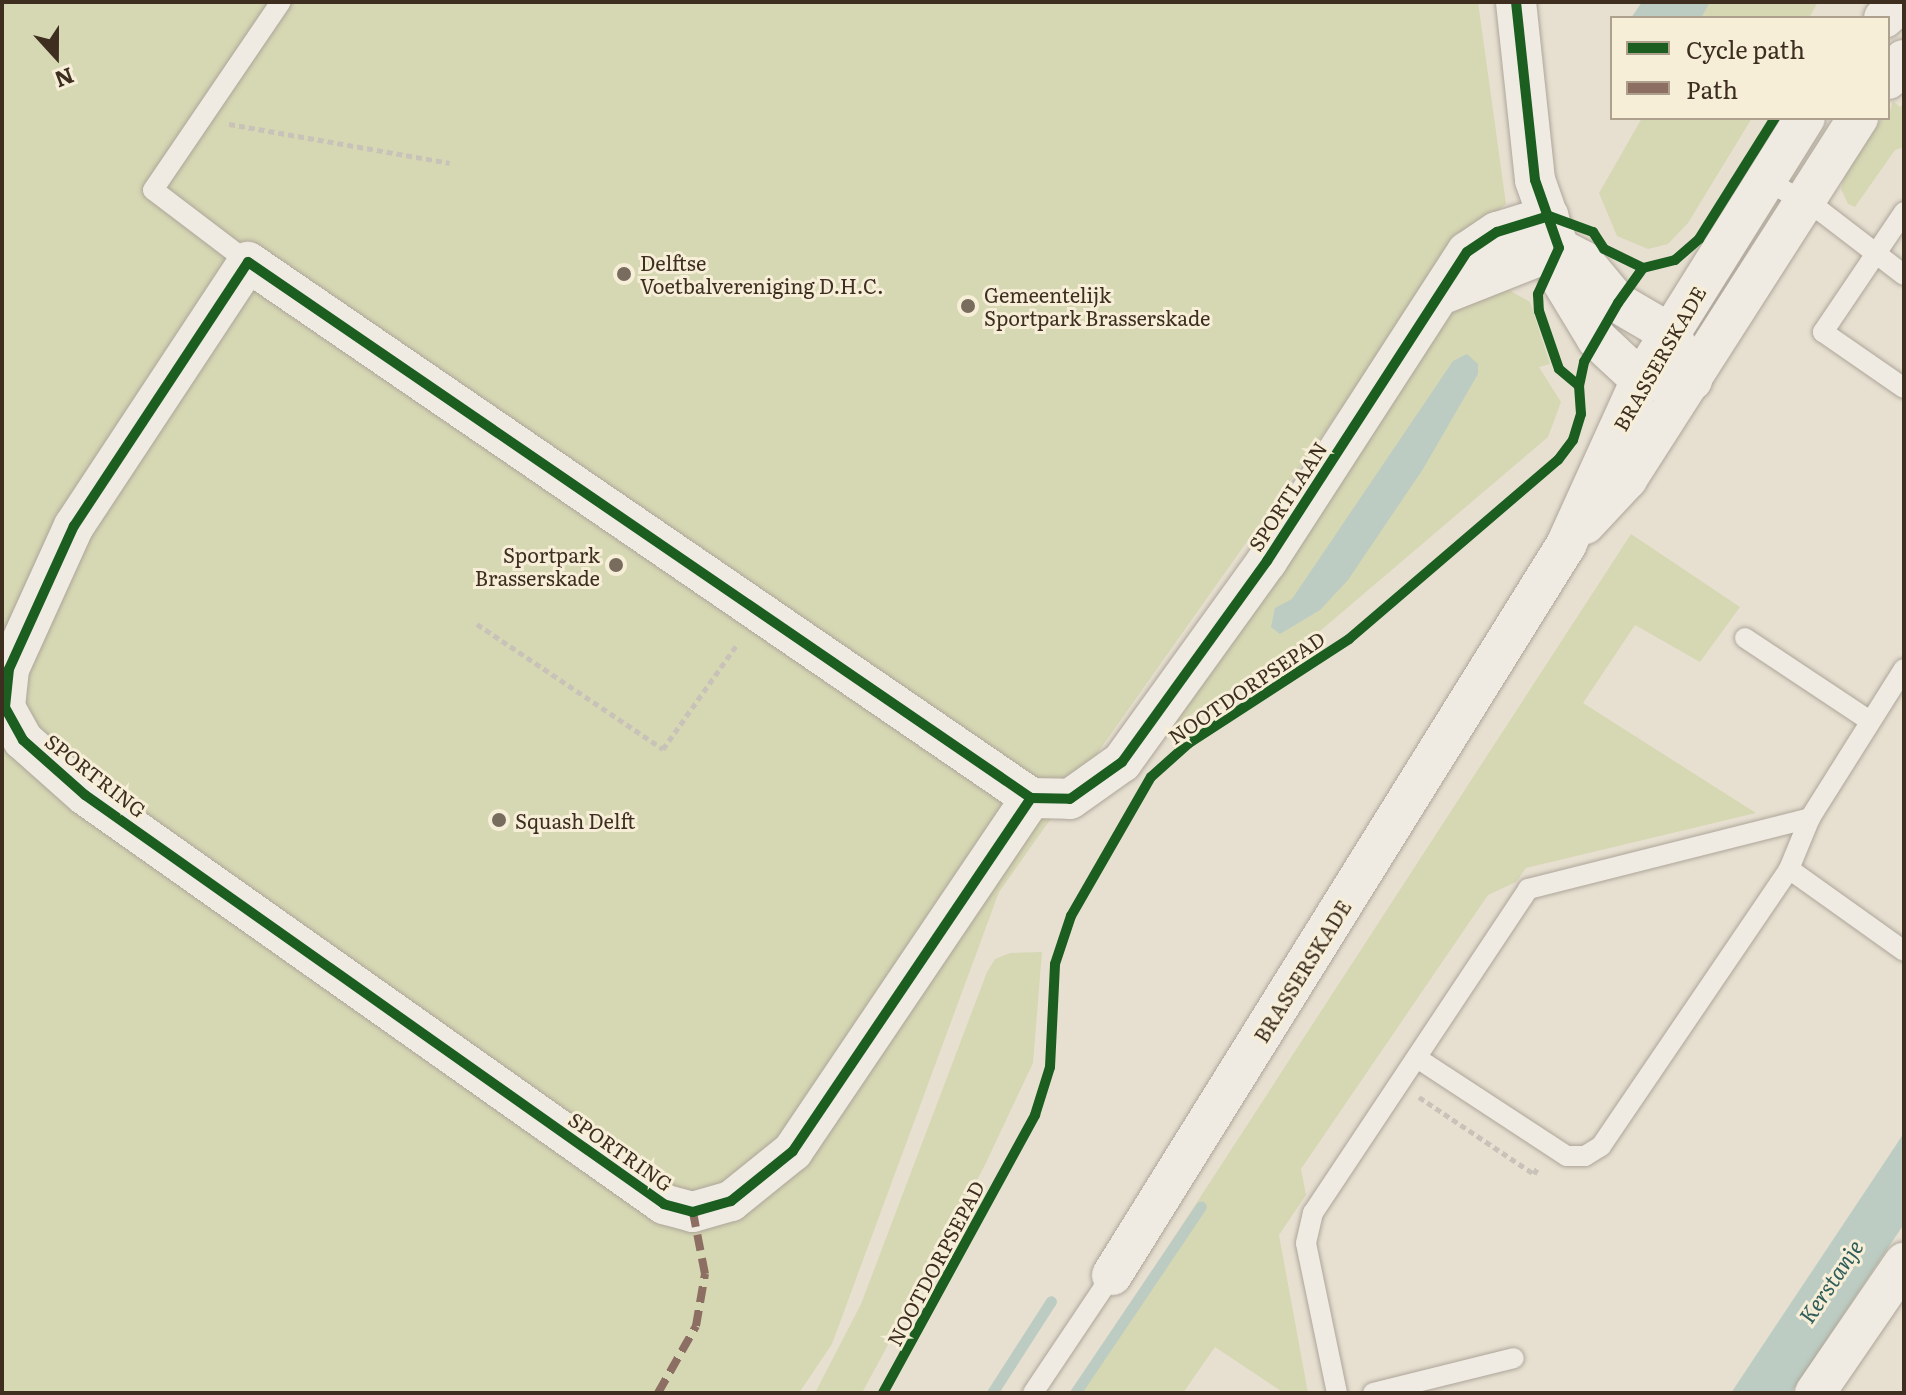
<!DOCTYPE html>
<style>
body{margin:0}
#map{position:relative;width:1906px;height:1395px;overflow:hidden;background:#e7e0d1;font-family:Literata,serif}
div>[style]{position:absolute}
.green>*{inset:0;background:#d6d7b3}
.water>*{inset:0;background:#bcccc2}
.stream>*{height:11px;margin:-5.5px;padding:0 5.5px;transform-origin:5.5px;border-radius:5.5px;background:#bcccc2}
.path>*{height:5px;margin-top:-2.5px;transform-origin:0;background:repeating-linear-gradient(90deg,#c8c2b9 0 6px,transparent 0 10px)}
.roads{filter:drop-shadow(0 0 2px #ada599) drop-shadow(0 0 2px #ada599)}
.lane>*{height:20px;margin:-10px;padding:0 10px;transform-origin:10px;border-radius:10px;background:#efebe3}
.street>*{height:40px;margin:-20px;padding:0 20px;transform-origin:20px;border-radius:20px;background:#efebe3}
.quiet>*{height:8px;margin-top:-4px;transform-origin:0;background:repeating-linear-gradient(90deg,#8d6e63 0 16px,transparent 0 24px)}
.cycleway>*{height:10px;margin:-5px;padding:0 5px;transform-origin:5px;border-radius:5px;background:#1b5e20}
.dots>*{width:22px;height:22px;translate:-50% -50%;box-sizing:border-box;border:4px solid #f7eed8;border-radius:50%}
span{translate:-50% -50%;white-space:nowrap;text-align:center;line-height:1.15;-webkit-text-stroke:6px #f7eed8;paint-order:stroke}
.poi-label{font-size:20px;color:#3d2e20}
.left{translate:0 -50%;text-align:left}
.right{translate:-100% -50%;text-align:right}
.street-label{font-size:20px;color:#3d2e20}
.water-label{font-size:22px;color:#2f5d5a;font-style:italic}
.frame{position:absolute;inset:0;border:4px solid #3d2e20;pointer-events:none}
.legend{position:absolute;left:1610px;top:16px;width:280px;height:104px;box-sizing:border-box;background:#f7eed8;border:2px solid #ada18e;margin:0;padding:10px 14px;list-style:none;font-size:24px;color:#3d2e20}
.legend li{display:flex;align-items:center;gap:16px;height:40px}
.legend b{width:40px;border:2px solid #ada18e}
.north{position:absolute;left:16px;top:16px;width:80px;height:80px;-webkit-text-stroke:6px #f7eed8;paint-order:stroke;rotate:159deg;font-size:22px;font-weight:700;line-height:32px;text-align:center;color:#3d2e20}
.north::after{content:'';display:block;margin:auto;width:28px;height:36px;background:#3d2e20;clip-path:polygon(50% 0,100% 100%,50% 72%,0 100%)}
</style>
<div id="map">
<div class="green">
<div style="clip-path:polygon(2px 2px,1478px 2px,1506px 204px,1462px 238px,999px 892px,832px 1344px,799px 1393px,2px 1393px)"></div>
<div style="clip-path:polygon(1708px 2px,1818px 2px,1809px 18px,1699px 18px)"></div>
<div style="clip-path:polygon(1893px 101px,1900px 107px,1904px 103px,1904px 147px,1895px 150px,1855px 207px,1848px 204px,1841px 189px,1846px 172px,1882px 118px,1888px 118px)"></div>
<div style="clip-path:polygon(1642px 118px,1752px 118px,1688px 223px,1668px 244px,1648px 249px,1617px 236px,1599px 193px)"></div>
<div style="clip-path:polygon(1507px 289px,1530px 302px,1550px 364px,1539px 367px,1561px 402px,1548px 437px,1313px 637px,1148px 742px,1458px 303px)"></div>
<div style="clip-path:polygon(1631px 534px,1740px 607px,1700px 662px,1635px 625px,1583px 703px,1756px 813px,1526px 868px,1516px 882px,1488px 895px,1301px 1169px,1306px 1195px,1279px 1235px,1308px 1393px,1284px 1393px,1215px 1347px,1183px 1393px,1073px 1393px)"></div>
<div style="clip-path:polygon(1042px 952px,1033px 1063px,984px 1167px,862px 1393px,815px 1393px,861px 1304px,987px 972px,995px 959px,1010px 953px)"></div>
</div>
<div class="water">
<div style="clip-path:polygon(1642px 2px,1710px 2px,1701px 18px,1631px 18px)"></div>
<div style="clip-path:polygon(1467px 354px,1478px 364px,1478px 374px,1423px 469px,1348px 580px,1320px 610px,1280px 634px,1271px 627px,1275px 608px,1292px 599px,1453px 361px)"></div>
<div style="clip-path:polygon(1904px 1133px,1904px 1224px,1791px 1393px,1731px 1393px)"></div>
</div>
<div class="stream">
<div style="left:992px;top:1393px;width:109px;rotate:-57.3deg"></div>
<div style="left:1075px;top:1393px;width:225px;rotate:-56deg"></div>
</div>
<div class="path">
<div style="left:229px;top:124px;width:224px;rotate:10deg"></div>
<div style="left:477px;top:624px;width:224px;rotate:33.9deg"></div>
<div style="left:663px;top:749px;width:130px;rotate:-54.7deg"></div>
<div style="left:1419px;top:1097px;width:138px;rotate:33.8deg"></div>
<div style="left:1534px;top:1174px;width:8px;rotate:-60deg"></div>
</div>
<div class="roads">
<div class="lane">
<div style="left:1766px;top:180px;width:64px;rotate:29.7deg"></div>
<div style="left:1822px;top:212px;width:103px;rotate:37.5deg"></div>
<div style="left:1904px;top:212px;width:145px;rotate:124deg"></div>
<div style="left:1823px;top:332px;width:98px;rotate:34.7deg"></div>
<div style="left:248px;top:262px;width:119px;rotate:-142.8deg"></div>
<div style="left:153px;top:190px;width:227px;rotate:-55.8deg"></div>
<div style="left:1745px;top:638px;width:150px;rotate:33.6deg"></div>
<div style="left:1789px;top:869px;width:141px;rotate:35.5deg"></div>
<div style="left:1417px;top:1058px;width:179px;rotate:33.2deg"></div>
<div style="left:1567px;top:1156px;width:18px"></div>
<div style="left:1585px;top:1156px;width:19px;rotate:-32deg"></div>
<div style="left:1601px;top:1146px;width:335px;rotate:-55.8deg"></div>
<div style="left:1789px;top:869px;width:55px;rotate:-67.6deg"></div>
<div style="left:1033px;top:1393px;width:142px;rotate:-56.2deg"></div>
<div style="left:1337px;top:1393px;width:153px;rotate:-101.7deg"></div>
<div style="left:1306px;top:1243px;width:31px;rotate:-77deg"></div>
<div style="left:1313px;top:1213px;width:389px;rotate:-56.4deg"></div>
<div style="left:1528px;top:889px;width:291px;rotate:-14.1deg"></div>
<div style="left:1810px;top:818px;width:176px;rotate:-57.8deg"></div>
<div style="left:1373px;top:1393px;width:145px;rotate:-13.9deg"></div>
</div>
<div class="street">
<div style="left:1516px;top:2px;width:179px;rotate:83.9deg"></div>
<div style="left:1535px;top:180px;width:72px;rotate:70.6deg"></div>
<div style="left:1559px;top:248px;width:30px;rotate:88deg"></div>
<div style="left:1560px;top:278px;width:71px;rotate:58.8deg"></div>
<div style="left:1597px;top:339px;width:60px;rotate:43deg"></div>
<div style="left:1641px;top:380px;width:51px"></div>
<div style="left:1692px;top:380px;width:51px;rotate:-114.5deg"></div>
<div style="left:1671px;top:334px;width:61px;rotate:-149.7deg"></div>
<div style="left:1618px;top:303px;width:55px;rotate:-129.8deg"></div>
<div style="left:1583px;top:261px;width:27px;rotate:-152deg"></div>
<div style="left:1884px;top:18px;width:24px;rotate:-42deg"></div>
<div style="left:1888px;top:79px;width:25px;rotate:-50deg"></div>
<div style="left:1443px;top:294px;width:125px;rotate:-21.6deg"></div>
<div style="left:1585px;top:524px;width:62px;rotate:-47deg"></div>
<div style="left:1627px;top:479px;width:429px;rotate:-57.4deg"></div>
<div style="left:1031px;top:798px;width:426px;rotate:124deg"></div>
<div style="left:793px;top:1151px;width:80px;rotate:141.1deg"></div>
<div style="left:731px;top:1201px;width:40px;rotate:164deg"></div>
<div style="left:693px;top:1212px;width:30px;rotate:-165deg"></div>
<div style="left:664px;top:1204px;width:709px;rotate:-144.76deg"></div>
<div style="left:85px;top:795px;width:83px;rotate:-138.4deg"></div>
<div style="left:23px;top:740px;width:38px;rotate:-119deg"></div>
<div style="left:5px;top:707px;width:38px;rotate:-84deg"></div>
<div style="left:9px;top:669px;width:157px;rotate:-65.6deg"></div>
<div style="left:74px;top:526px;width:316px;rotate:-56.6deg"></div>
<div style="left:248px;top:262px;width:949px;rotate:34.39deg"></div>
<div style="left:1031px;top:798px;width:39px;rotate:1deg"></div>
<div style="left:1070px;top:799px;width:64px;rotate:-35.4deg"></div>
<div style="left:1122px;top:762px;width:248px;rotate:-54.2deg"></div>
<div style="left:1267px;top:561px;width:368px;rotate:-57.1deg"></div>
<div style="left:1467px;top:252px;width:36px;rotate:-34deg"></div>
<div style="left:1497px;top:232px;width:54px;rotate:-17.1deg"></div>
<div style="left:1112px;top:1275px;width:860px;rotate:-58.12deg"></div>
<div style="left:1566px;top:545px;width:181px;rotate:-65.6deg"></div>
<div style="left:1641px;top:380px;width:309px;rotate:-58deg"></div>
<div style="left:1815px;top:1393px;width:158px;rotate:-55.6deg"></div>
</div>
</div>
<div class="quiet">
<div style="left:658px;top:1393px;width:77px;rotate:-60.4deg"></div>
<div style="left:696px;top:1326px;width:53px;rotate:-80.2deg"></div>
<div style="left:705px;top:1274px;width:63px;rotate:-101deg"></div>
</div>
<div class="cycleway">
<div style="left:1516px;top:2px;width:179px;rotate:83.9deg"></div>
<div style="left:1535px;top:180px;width:72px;rotate:70.6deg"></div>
<div style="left:1559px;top:248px;width:51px;rotate:114.5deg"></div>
<div style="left:1538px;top:294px;width:17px;rotate:87deg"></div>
<div style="left:1539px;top:311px;width:61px;rotate:71deg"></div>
<div style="left:1559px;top:369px;width:26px;rotate:40deg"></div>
<div style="left:1549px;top:216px;width:47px;rotate:20deg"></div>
<div style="left:1593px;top:232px;width:20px;rotate:57deg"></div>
<div style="left:1604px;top:249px;width:43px;rotate:26deg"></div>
<div style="left:1031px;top:798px;width:426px;rotate:124deg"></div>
<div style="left:793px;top:1151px;width:80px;rotate:141.1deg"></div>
<div style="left:731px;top:1201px;width:40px;rotate:164deg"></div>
<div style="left:693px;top:1212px;width:30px;rotate:-165deg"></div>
<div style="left:664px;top:1204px;width:709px;rotate:-144.76deg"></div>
<div style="left:85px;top:795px;width:83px;rotate:-138.4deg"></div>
<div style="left:23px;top:740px;width:38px;rotate:-119deg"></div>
<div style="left:5px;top:707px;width:38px;rotate:-84deg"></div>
<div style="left:9px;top:669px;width:157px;rotate:-65.6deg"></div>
<div style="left:74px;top:526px;width:316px;rotate:-56.6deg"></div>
<div style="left:248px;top:262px;width:949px;rotate:34.39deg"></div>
<div style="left:1031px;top:798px;width:39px;rotate:1deg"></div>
<div style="left:1070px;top:799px;width:64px;rotate:-35.4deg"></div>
<div style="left:1122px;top:762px;width:248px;rotate:-54.2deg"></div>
<div style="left:1267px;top:561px;width:368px;rotate:-57.1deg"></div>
<div style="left:1467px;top:252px;width:36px;rotate:-34deg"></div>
<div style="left:1497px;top:232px;width:54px;rotate:-17.1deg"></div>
<div style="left:883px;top:1393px;width:317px;rotate:-61.3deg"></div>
<div style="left:1035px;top:1115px;width:50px;rotate:-72.6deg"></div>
<div style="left:1050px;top:1067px;width:103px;rotate:-87.2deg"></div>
<div style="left:1055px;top:964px;width:51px;rotate:-71.6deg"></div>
<div style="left:1071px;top:916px;width:160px;rotate:-60.1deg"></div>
<div style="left:1151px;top:777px;width:51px;rotate:-41.8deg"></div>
<div style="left:1189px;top:743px;width:191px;rotate:-33deg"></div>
<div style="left:1349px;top:639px;width:275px;rotate:-40.6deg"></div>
<div style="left:1558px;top:460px;width:25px;rotate:-53deg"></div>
<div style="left:1573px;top:440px;width:27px;rotate:-73deg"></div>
<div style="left:1581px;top:414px;width:28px;rotate:-94deg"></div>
<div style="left:1579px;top:386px;width:25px;rotate:-78deg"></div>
<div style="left:1584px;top:362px;width:68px;rotate:-60deg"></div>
<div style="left:1618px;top:303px;width:43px;rotate:-54.5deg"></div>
<div style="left:1643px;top:268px;width:33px;rotate:-14deg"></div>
<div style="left:1675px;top:260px;width:32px;rotate:-41deg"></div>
<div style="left:1699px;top:239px;width:143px;rotate:-57.9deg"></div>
</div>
<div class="dots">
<div style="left:624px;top:274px;background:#786c5e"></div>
<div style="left:968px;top:306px;background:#786c5e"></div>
<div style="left:616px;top:565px;background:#786c5e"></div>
<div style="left:499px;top:820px;background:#786c5e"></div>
</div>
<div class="poi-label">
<span class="left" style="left:640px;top:274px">Delftse<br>Voetbalvereniging D.H.C.</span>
<span class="left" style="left:984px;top:306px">Gemeentelijk<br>Sportpark Brasserskade</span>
<span class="right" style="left:600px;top:566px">Sportpark<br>Brasserskade</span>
<span class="left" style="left:515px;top:820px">Squash Delft</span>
</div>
<div class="street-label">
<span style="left:1659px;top:358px;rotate:-60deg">BRASSERSKADE</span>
<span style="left:1287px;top:496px;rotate:-57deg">SPORTLAAN</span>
<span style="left:1246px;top:687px;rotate:-34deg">NOOTDORPSEPAD</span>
<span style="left:96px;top:775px;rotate:38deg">SPORTRING</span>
<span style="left:1302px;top:971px;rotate:-58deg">BRASSERSKADE</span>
<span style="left:621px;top:1151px;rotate:35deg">SPORTRING</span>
<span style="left:935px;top:1263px;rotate:-62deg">NOOTDORPSEPAD</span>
</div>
<div class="water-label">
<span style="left:1830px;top:1281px;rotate:-56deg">Kerstanje</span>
</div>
<div class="frame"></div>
<ul class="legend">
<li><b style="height:10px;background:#1b5e20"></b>Cycle path</li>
<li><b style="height:10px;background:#8d6e63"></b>Path</li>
</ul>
<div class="north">N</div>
</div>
